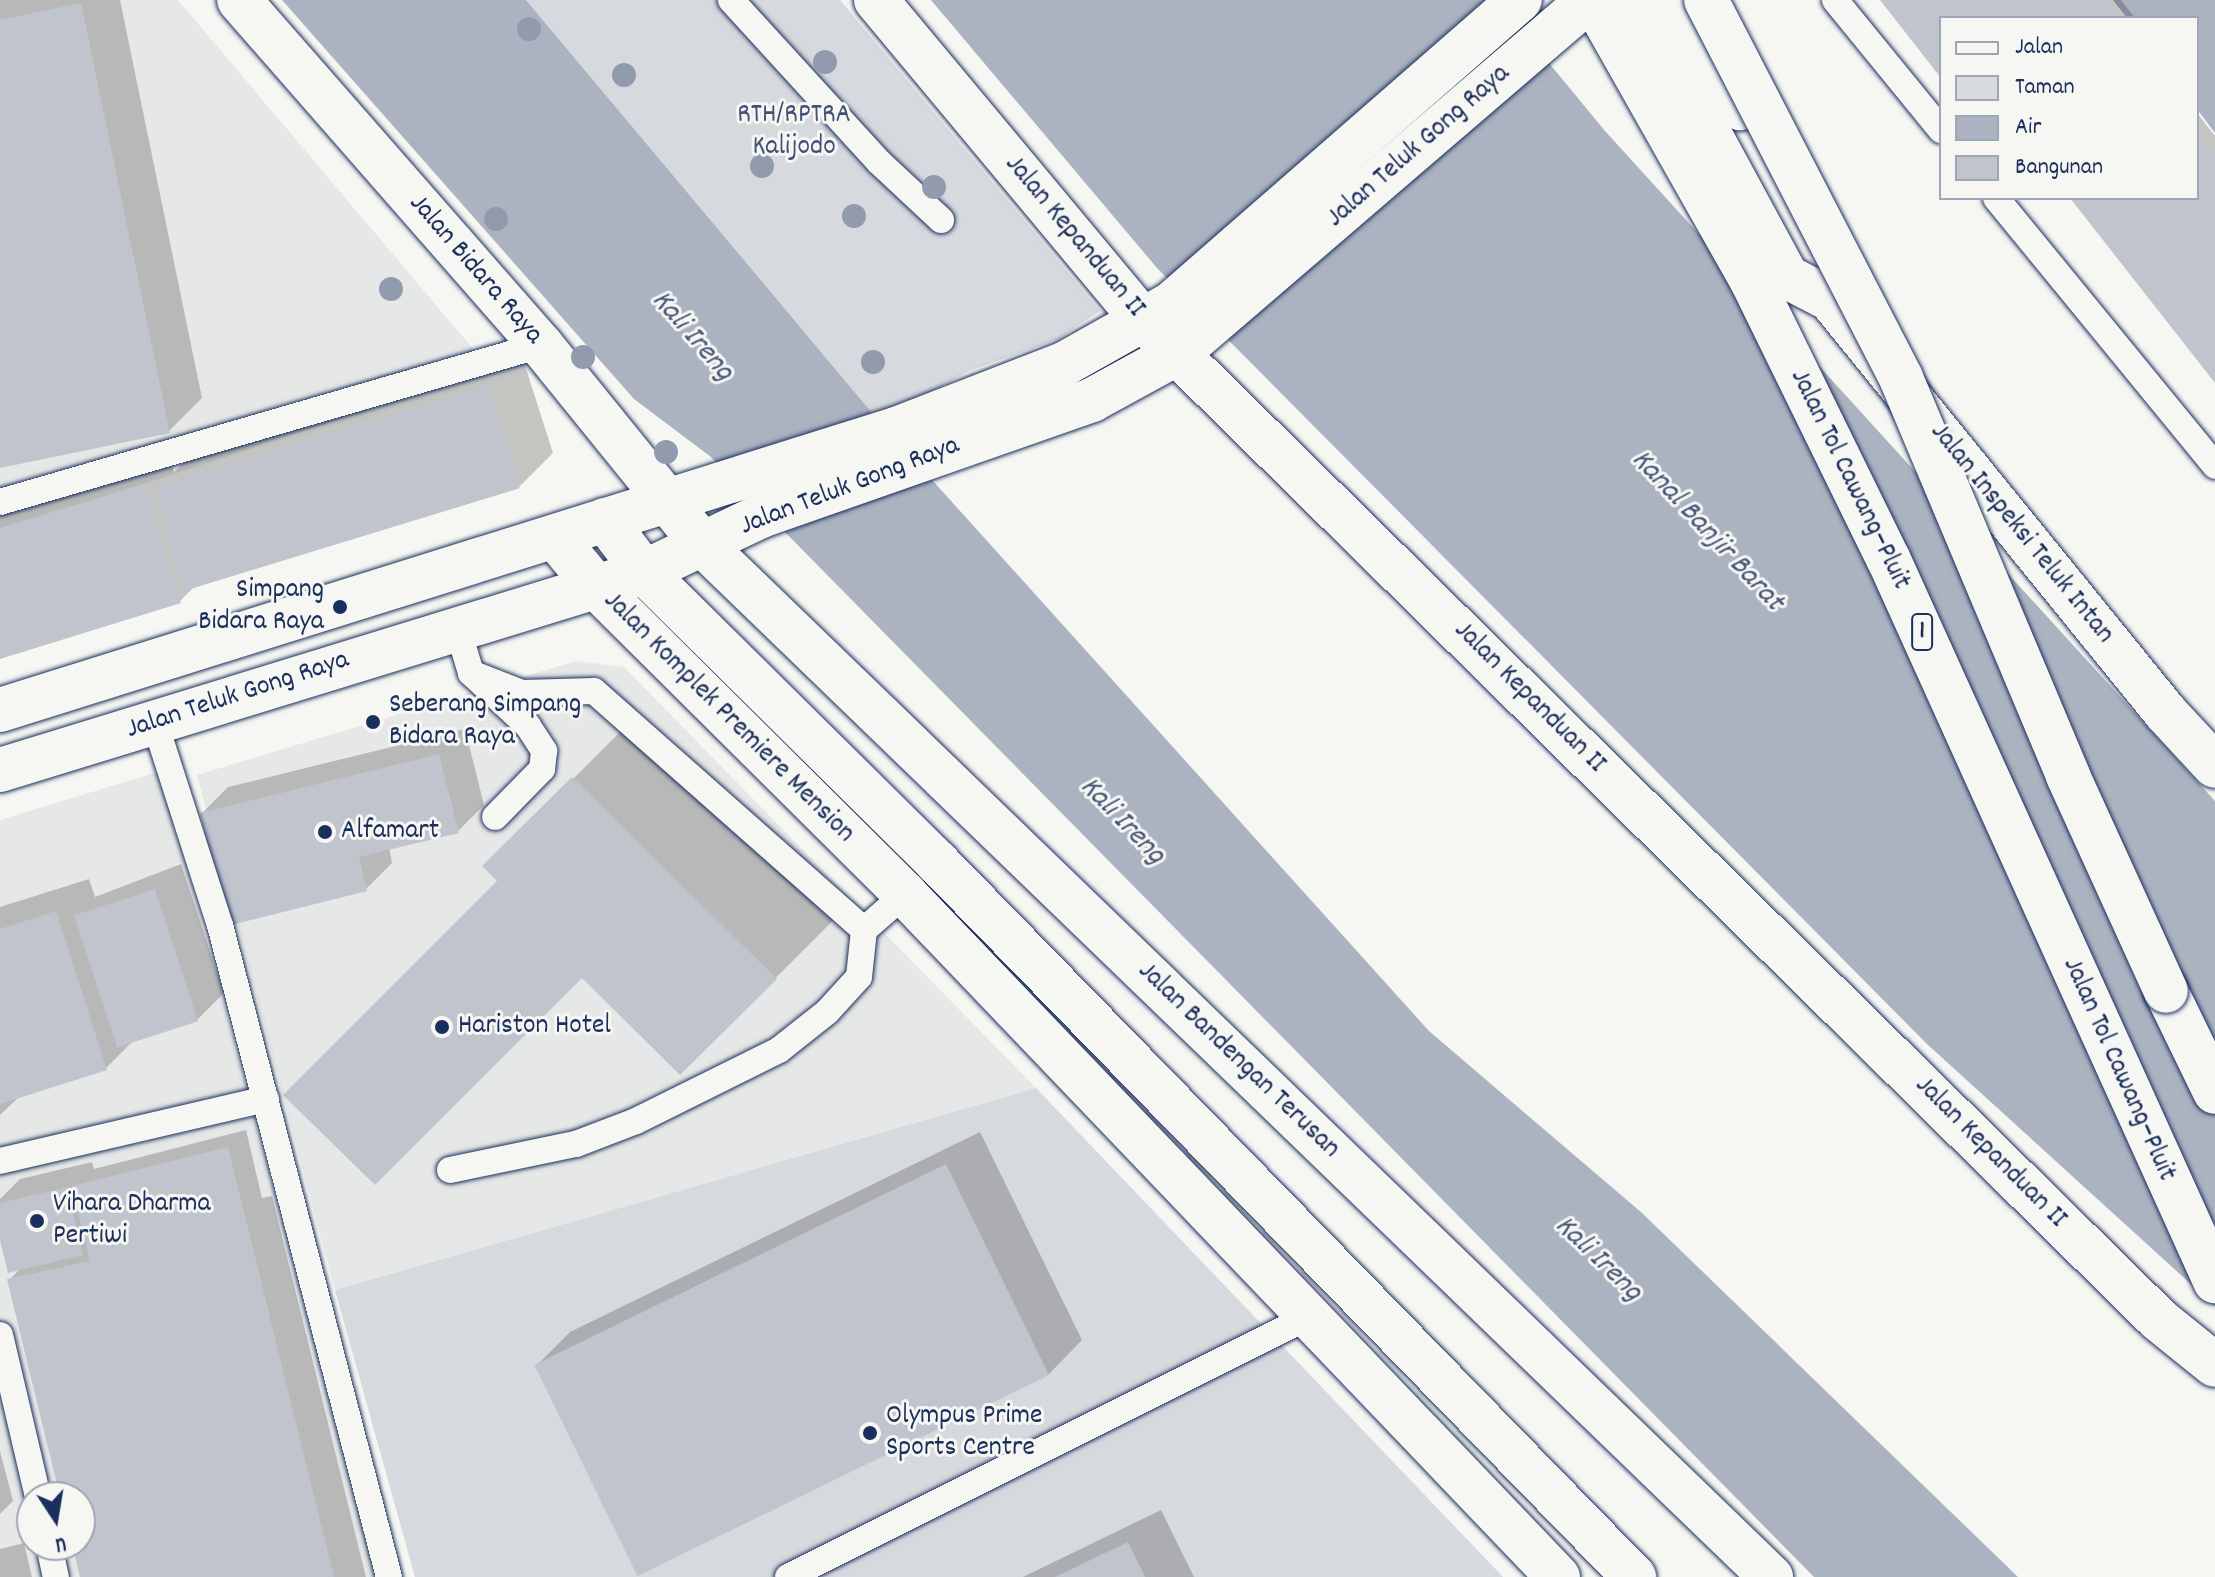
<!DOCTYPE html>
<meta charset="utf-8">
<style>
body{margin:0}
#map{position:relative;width:2215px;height:1577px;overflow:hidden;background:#f6f6f2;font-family:Dekko,sans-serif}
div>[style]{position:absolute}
.built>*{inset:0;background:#e6e7e7}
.green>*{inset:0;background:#d6d9dd}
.water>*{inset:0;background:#abb2c0}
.shadow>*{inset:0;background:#0003;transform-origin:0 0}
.building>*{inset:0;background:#c0c4cd;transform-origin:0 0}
.roads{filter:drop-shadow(0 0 2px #1b2f5e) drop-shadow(0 0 2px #1b2f5e)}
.service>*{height:26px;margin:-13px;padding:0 13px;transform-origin:13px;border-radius:13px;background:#f6f6f2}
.minor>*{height:44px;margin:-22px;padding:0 22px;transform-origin:22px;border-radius:22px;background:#f6f6f2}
.tertiary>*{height:44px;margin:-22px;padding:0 22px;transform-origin:22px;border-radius:22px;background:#f6f6f2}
.secondary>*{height:44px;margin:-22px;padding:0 22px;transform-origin:22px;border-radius:22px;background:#f6f6f2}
.motorway>*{height:44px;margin:-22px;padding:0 22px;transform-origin:22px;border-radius:22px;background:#f6f6f2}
.bridges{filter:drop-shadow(0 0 2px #1b2f5e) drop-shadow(0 0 2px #1b2f5e)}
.motorway-bridge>*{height:44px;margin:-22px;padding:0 22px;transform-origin:22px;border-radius:22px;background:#f6f6f2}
.trees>*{width:24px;height:24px;margin:-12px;border-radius:50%;background:#929bae}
.dots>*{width:22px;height:22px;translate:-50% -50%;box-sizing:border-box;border:4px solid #f6f6f2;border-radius:50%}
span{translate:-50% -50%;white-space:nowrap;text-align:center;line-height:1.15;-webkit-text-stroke:6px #f6f6f2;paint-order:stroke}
.shield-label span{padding:2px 6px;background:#f6f6f2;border:2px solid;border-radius:6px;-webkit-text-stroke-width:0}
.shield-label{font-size:26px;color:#1b2f5e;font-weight:700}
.park-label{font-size:28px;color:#405177}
.street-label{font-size:28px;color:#1b2f5e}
.poi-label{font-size:28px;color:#1b2f5e}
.right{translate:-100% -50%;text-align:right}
.left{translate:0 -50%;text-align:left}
.water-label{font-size:30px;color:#46567b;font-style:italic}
.legend{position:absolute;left:1939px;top:16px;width:260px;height:184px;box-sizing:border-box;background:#f6f6f2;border:2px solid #9ea6b7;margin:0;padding:10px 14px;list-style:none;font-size:24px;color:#1b2f5e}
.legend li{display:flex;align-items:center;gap:16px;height:40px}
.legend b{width:40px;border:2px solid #9ea6b7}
.north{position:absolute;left:16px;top:1481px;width:80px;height:80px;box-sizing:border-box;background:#f6f6f2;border:2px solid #9ea6b7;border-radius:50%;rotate:168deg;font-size:22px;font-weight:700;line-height:32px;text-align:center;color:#1b2f5e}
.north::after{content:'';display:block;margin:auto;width:28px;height:36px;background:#1b2f5e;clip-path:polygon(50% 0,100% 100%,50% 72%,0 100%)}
</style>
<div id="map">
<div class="built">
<div style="clip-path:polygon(0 0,178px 0,490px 369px,0 532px)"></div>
<div style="clip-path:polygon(576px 661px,624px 667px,1036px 1088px,335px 1290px,197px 775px)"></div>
<div style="clip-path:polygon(evenodd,161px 771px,378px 1577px,0 1577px,0 820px,161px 771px,32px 1497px,80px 1497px,80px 1545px,32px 1545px,32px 1497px)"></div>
</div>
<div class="green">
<div style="clip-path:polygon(526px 0,840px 0,1100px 311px,1058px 339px,969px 371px,878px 420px)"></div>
<div style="clip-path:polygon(1036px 1088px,1503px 1577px,415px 1577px,335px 1290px)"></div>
</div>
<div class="water">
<div style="clip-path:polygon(282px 0,526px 0,878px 420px,1429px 1031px,1642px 1213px,2018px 1577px,1814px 1577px,711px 457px,634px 399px)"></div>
<div style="clip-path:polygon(931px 0,1497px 0,1605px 131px,2215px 801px,2215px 1306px,1927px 1044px,1157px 268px)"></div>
<div style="clip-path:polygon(2113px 0,2215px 0,2215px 133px,2197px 109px,2197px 18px,2127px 18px)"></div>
</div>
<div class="shadow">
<div style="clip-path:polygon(0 0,120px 0,202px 398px,169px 431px,0 466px)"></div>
<div style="clip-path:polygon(1882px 0,2121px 0,2135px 18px,1941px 18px,1941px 75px)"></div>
<div style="clip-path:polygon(2197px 113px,2215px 136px,2215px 380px,2073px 198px,2197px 198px)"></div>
<div style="clip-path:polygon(521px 353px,553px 453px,519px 487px,193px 588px,180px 601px,0 657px,0 512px,170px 459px,174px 472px,190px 456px)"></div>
<div style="left:633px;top:719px;width:284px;height:209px;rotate:45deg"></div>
<div style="clip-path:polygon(465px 729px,484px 805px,458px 831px,389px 847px,392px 863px,366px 889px,202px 813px,228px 787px)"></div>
<div style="clip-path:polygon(181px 864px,224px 993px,198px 1019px,134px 1040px,106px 1068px,20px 1096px,0 1115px,0 907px,89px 879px,95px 897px)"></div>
<div style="clip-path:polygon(246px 1130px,262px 1198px,272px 1196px,366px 1577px,82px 1577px,74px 1545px,80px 1545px,80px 1497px,62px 1497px,9px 1280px,21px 1268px,0 1231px,0 1199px,20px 1179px,92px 1162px,94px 1169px)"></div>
<div style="clip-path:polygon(980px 1132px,1082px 1340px,1049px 1374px,537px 1365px,570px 1332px)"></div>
<div style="clip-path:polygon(0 1451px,13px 1501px,0 1514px)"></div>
<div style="clip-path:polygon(1161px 1510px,1194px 1577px,1023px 1577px)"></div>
<div style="clip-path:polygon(24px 1543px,32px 1577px,0 1577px,0 1549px)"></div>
</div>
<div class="building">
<div style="clip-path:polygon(1880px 0,2106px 0,2120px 18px,1941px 18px,1941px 78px)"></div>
<div style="clip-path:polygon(81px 3px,170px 433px,0 468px,0 20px)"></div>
<div style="clip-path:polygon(2197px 131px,2215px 155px,2215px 383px,2070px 198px,2197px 198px)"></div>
<div style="left:488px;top:385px;width:108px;height:350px;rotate:73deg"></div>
<div style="clip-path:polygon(144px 484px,181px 603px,0 659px,0 528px)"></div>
<div style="clip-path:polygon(439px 754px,459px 833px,359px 857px,367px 891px,227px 926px,200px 813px)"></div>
<div style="clip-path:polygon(572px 777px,777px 979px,680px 1075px,582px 978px,375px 1185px,283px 1095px,497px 881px,482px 866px)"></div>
<div style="left:155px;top:889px;width:139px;height:85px;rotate:72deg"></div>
<div style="clip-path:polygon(56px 911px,107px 1070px,0 1104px,0 929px)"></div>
<div style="clip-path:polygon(228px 1147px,334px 1577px,80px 1577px,72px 1545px,80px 1545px,80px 1497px,60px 1497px,7px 1279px,90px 1261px,72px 1186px)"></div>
<div style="left:946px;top:1164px;width:235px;height:458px;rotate:64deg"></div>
<div style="clip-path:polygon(67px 1187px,83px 1255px,8px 1273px,0 1240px,0 1203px)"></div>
<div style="clip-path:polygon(1128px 1542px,1145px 1577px,1055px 1577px)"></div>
</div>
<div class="roads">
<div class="service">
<div style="left:731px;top:0;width:219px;rotate:47.6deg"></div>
<div style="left:879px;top:162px;width:85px;rotate:43.1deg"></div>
<div style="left:1835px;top:0;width:168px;rotate:50.8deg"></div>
<div style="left:1996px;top:198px;width:346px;rotate:50.7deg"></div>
<div style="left:0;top:502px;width:563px;rotate:-16.18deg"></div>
<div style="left:457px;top:626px;width:49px;rotate:73.4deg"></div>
<div style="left:471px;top:673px;width:78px;rotate:42.9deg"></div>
<div style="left:528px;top:726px;width:30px;rotate:57deg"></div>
<div style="left:544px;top:751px;width:18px;rotate:96deg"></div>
<div style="left:542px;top:769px;width:67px;rotate:134.4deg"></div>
<div style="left:471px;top:673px;width:55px;rotate:21.4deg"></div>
<div style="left:522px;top:693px;width:72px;rotate:-1.6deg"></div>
<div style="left:594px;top:691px;width:361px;rotate:41.5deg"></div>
<div style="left:155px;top:723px;width:212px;rotate:72.2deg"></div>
<div style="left:220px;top:925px;width:674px;rotate:75.47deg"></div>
<div style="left:0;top:1161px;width:273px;rotate:-13.1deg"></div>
<div style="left:450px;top:1170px;width:129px;rotate:-11.7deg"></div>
<div style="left:576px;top:1144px;width:64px;rotate:-21deg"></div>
<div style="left:636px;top:1121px;width:160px;rotate:-26.4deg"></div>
<div style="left:779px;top:1050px;width:61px;rotate:-38.4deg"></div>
<div style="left:827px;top:1012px;width:47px;rotate:-47.6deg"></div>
<div style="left:859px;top:977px;width:47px;rotate:-83.9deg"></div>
<div style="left:864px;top:930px;width:55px;rotate:-41.3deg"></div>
<div style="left:0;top:1335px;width:166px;rotate:76.8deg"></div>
<div style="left:49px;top:1545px;width:33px;rotate:78deg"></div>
<div style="left:788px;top:1577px;width:579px;rotate:-26.57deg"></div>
</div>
<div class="minor">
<div style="left:876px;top:0;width:417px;rotate:50.2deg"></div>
<div style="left:1143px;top:320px;width:1424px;rotate:44.54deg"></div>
<div style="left:2158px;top:1319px;width:73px;rotate:38.9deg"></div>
<div style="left:1630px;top:0;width:69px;rotate:56.3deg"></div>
<div style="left:1668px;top:57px;width:250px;rotate:61.6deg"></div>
<div style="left:1787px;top:277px;width:48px;rotate:27.1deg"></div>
<div style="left:1830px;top:299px;width:533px;rotate:50.94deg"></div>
<div style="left:2166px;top:713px;width:72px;rotate:47.2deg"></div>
<div style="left:1676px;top:0;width:126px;rotate:59.3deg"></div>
<div style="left:605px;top:520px;width:65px;rotate:53.1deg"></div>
<div style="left:644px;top:572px;width:412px;rotate:44.7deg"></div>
<div style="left:937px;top:862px;width:999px;rotate:45.73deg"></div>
<div style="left:555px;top:537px;width:66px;rotate:50.5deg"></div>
<div style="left:597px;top:588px;width:434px;rotate:44.8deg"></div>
<div style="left:905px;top:894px;width:945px;rotate:46.29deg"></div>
<div style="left:704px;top:546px;width:1484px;rotate:44.02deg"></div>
</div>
<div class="tertiary">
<div style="left:239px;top:0;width:459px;rotate:48.8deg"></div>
<div style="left:541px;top:345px;width:259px;rotate:51deg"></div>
</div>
<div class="secondary">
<div style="left:0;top:710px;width:939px;rotate:-17.41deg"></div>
<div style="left:896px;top:429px;width:182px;rotate:-21.2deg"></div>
<div style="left:1066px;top:363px;width:120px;rotate:-29.3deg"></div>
<div style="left:1171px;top:304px;width:463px;rotate:-41.1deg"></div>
<div style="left:0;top:770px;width:674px;rotate:-17.09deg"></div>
<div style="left:644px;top:572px;width:130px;rotate:-25.6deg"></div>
<div style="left:761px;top:516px;width:351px;rotate:-19.3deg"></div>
<div style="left:1092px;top:400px;width:98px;rotate:-28.7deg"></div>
<div style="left:1178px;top:353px;width:542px;rotate:-40.66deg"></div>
</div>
<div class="motorway">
<div style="left:1593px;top:0;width:323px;rotate:60.5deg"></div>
<div style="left:1752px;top:281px;width:309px;rotate:63.9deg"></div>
<div style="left:1888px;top:558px;width:794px;rotate:65.66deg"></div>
<div style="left:2166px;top:991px;width:112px;rotate:64.1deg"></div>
</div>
</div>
<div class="bridges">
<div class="motorway-bridge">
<div style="left:1706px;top:0;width:425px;rotate:62.7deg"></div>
<div style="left:1901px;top:378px;width:432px;rotate:67.2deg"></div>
<div style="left:2068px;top:776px;width:236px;rotate:65.5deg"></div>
</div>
</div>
<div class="trees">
<div style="left:529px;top:29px"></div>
<div style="left:825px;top:62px"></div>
<div style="left:624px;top:75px"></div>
<div style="left:762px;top:166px"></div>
<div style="left:934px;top:187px"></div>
<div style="left:854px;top:216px"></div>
<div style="left:496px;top:219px"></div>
<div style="left:391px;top:289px"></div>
<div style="left:583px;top:357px"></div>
<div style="left:873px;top:362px"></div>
<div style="left:666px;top:452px"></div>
</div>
<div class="dots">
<div style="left:340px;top:607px;background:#1b2f5e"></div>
<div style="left:373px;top:722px;background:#1b2f5e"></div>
<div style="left:325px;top:832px;background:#1b2f5e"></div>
<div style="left:442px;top:1027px;background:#1b2f5e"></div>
<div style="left:37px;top:1221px;background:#1b2f5e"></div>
<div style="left:870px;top:1433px;background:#1b2f5e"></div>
</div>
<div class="shield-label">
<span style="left:1922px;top:632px">1</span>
</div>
<div class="park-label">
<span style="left:794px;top:132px">RTH/RPTRA<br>Kalijodo</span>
</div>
<div class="street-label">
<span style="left:1419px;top:147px;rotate:-41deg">Jalan Teluk Gong Raya</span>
<span style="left:1074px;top:237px;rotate:50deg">Jalan Kepanduan II</span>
<span style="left:475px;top:270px;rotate:49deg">Jalan Bidara Raya</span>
<span style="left:1849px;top:480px;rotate:64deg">Jalan Tol Cawang–Pluit</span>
<span style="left:850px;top:487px;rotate:-21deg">Jalan Teluk Gong Raya</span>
<span style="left:2021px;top:534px;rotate:51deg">Jalan Inspeksi Teluk Intan</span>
<span style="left:238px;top:696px;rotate:-18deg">Jalan Teluk Gong Raya</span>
<span style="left:1529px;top:698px;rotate:45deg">Jalan Kepanduan II</span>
<span style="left:728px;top:718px;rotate:45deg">Jalan Komplek Premiere Mension</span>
<span style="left:1238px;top:1061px;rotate:44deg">Jalan Bandengan Terusan</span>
<span style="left:2118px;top:1070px;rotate:66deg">Jalan Tol Cawang–Pluit</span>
<span style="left:1990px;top:1153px;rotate:45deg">Jalan Kepanduan II</span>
</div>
<div class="poi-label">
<span class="right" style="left:324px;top:607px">Simpang<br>Bidara Raya</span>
<span class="left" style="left:389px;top:722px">Seberang Simpang<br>Bidara Raya</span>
<span class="left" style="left:341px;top:832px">Alfamart</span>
<span class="left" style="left:458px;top:1027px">Hariston Hotel</span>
<span class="left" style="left:53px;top:1221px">Vihara Dharma<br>Pertiwi</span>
<span class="left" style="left:886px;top:1433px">Olympus Prime<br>Sports Centre</span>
</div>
<div class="water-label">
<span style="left:691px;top:337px;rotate:49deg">Kali Ireng</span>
<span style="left:1706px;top:532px;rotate:47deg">Kanal Banjir Barat</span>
<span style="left:1121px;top:822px;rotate:46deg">Kali Ireng</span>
<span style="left:1597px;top:1260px;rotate:44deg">Kali Ireng</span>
</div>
<ul class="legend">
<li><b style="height:10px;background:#f6f6f2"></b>Jalan</li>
<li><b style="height:22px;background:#d6d9dd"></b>Taman</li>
<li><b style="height:22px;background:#abb2c0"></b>Air</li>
<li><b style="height:22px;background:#c0c4cd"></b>Bangunan</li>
</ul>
<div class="north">U</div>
</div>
